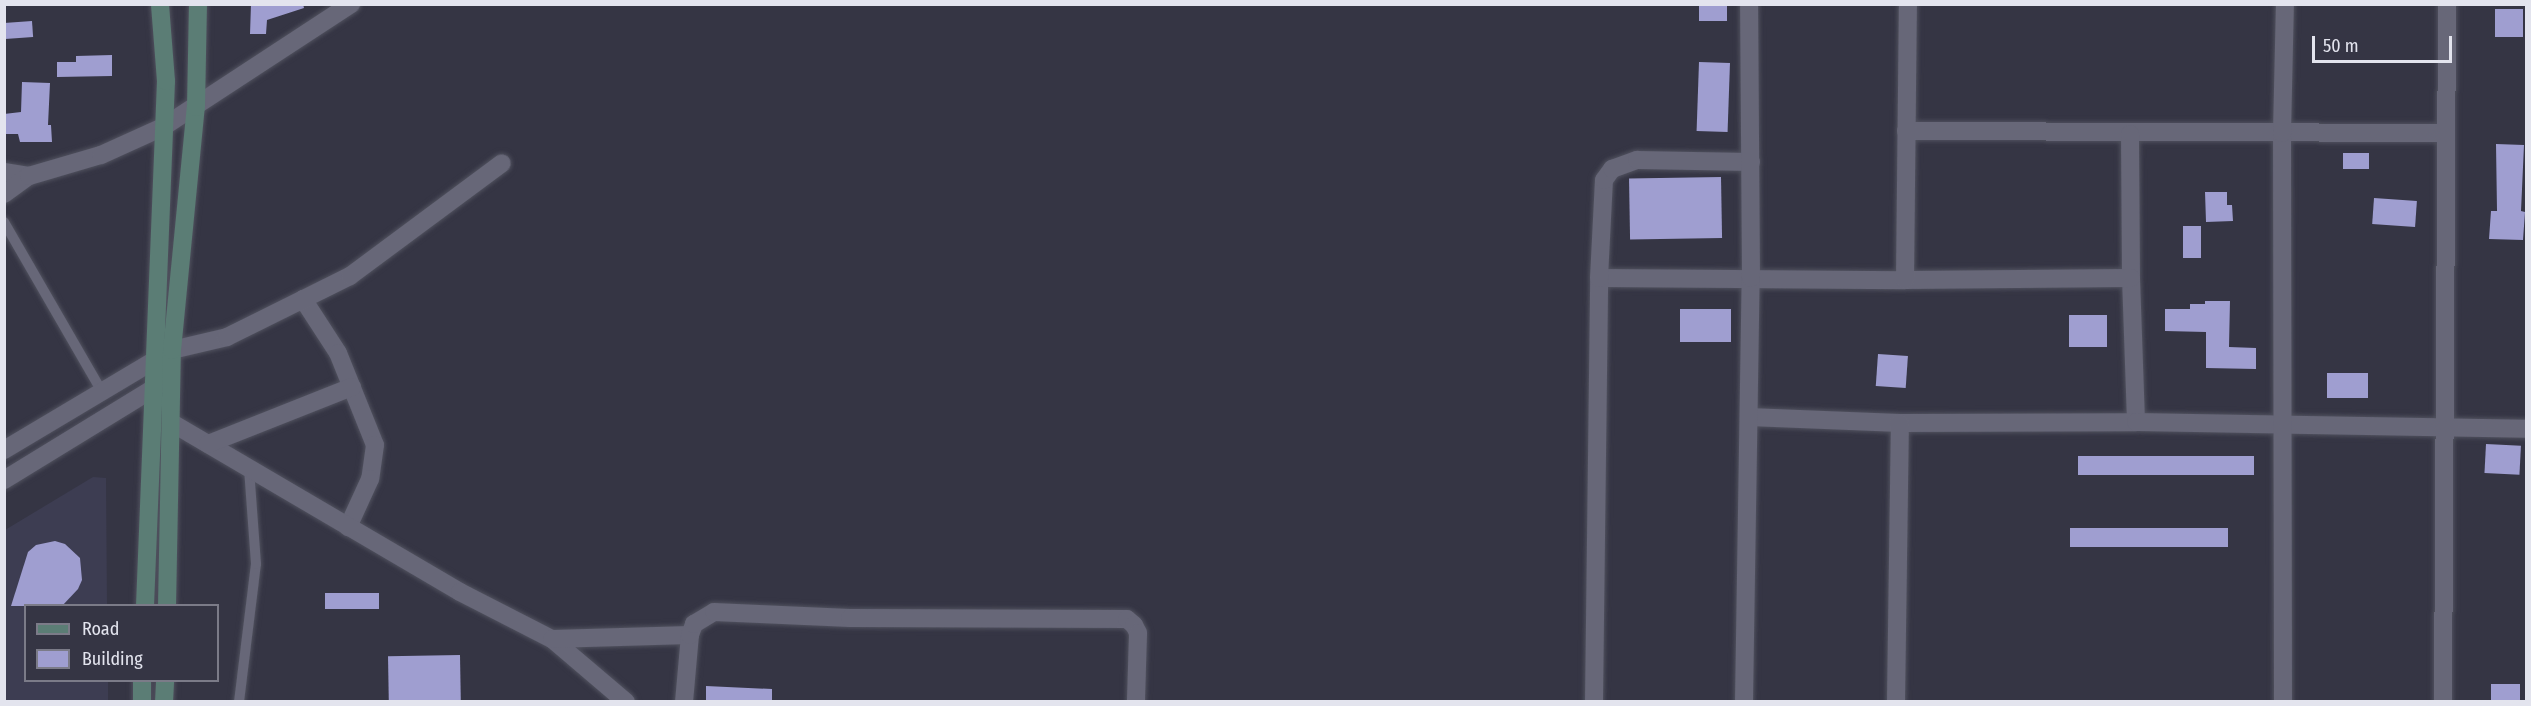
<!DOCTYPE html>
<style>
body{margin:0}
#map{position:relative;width:2531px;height:706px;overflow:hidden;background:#353544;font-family:"Fira Sans Condensed",sans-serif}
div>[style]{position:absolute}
.built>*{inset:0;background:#3d3d52}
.building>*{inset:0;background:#9f9ed0;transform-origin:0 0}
.roads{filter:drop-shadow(0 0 2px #50515e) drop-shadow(0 0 2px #50515e)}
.service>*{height:10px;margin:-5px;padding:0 5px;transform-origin:5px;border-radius:5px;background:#676778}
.minor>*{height:18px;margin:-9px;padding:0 9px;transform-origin:9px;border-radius:9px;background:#676778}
.secondary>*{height:18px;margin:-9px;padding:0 9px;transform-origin:9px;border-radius:9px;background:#5b7d75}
span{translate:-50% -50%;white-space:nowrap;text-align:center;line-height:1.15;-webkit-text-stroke:6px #353544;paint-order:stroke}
.frame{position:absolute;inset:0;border:6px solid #e3e4ee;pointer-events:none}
.legend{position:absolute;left:24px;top:604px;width:195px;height:78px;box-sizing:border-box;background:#353544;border:2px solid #7b7b88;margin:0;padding:8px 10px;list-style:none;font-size:18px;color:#e3e4ee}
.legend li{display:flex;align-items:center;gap:12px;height:30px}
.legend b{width:30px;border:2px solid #7b7b88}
.scale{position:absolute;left:2312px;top:36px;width:140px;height:27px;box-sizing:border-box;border:3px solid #e3e4ee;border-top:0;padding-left:8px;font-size:18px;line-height:21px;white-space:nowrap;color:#e3e4ee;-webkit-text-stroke:4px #353544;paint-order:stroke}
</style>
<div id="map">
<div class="built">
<div style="clip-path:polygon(93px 477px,106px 478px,107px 605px,26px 606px,26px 680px,108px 681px,108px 701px,5px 702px,5px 530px)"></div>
</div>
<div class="building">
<div style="clip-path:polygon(251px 4px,303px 4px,304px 8px,267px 20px,266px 34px,250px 34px)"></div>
<div style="left:1699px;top:4px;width:28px;height:17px"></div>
<div style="left:2523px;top:9px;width:28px;height:28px;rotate:90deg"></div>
<div style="left:32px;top:21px;width:16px;height:28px;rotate:86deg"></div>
<div style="clip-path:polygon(112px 55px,112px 76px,57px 77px,57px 62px,76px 62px,76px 56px)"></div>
<div style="left:1699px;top:62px;width:31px;height:69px;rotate:2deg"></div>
<div style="clip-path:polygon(22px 82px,50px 83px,48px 125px,51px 125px,52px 142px,20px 142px,18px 134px,4px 134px,4px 114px,21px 112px)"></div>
<div style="clip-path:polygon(2496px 144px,2524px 145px,2521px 211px,2525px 212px,2523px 240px,2489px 239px,2491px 211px,2497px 211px)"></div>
<div style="left:2343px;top:153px;width:26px;height:16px"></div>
<div style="left:1721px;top:177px;width:61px;height:92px;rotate:89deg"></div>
<div style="clip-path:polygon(2205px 192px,2227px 192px,2227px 205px,2232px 205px,2233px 221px,2206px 222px)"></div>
<div style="left:2374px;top:198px;width:43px;height:26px;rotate:4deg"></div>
<div style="left:2183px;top:226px;width:18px;height:32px"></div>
<div style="clip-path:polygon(2205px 301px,2230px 301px,2229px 347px,2256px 348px,2256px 369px,2206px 368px,2206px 332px,2165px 331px,2165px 309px,2190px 309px,2190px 304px,2205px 304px)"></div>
<div style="left:1680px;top:309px;width:51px;height:33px"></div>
<div style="left:2069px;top:315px;width:38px;height:32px"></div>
<div style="left:1878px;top:354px;width:30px;height:32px;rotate:4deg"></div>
<div style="left:2327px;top:373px;width:41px;height:25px"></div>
<div style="left:2486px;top:444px;width:35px;height:29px;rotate:3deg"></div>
<div style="left:2078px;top:456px;width:176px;height:19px"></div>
<div style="left:2070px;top:528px;width:158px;height:19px"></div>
<div style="clip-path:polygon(55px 541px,65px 544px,80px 558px,82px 580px,78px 589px,62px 606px,11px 606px,28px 552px,36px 545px)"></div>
<div style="left:325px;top:593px;width:54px;height:16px"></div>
<div style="left:460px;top:655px;width:47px;height:72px;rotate:89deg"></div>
<div style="left:2491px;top:684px;width:29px;height:18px"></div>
<div style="clip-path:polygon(706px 686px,772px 689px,772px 702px,706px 702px)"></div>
</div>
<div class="roads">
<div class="service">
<div style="left:4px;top:222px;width:194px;rotate:60deg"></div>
<div style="left:239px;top:702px;width:139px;rotate:-83deg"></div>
<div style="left:256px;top:564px;width:96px;rotate:-94.2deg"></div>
</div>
<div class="minor">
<div style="left:1906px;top:131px;width:538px;rotate:0.21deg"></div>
<div style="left:2130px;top:134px;width:144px;rotate:89.6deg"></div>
<div style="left:2131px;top:278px;width:144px;rotate:88deg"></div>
<div style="left:4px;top:172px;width:25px;rotate:9deg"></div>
<div style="left:4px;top:194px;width:31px;rotate:-36deg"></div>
<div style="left:29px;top:176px;width:75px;rotate:-16.3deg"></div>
<div style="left:101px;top:155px;width:68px;rotate:-24.3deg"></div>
<div style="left:163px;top:127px;width:225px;rotate:-33.2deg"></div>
<div style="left:1599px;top:278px;width:306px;rotate:0.4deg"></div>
<div style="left:1905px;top:280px;width:226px;rotate:-0.5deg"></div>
<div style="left:1905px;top:280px;width:276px;rotate:-89.4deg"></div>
<div style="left:303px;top:299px;width:64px;rotate:57.1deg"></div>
<div style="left:338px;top:353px;width:99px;rotate:68.1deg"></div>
<div style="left:375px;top:445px;width:34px;rotate:98deg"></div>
<div style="left:370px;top:479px;width:53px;rotate:114.6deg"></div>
<div style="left:1749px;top:417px;width:151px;rotate:2.3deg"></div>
<div style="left:1900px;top:423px;width:236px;rotate:-0.2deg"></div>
<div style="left:2136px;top:422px;width:390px;rotate:1deg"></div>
<div style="left:172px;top:423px;width:334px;rotate:30.4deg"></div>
<div style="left:460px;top:592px;width:103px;rotate:27.1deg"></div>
<div style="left:552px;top:639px;width:97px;rotate:40.4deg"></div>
<div style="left:208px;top:444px;width:155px;rotate:-21.6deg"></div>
<div style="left:4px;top:450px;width:196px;rotate:-30.8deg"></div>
<div style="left:172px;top:350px;width:57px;rotate:-13.3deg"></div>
<div style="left:227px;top:337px;width:137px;rotate:-26.4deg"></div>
<div style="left:350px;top:276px;width:189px;rotate:-36.6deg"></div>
<div style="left:4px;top:480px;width:188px;rotate:-31.5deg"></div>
<div style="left:552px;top:639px;width:138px;rotate:-1.7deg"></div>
<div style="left:684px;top:702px;width:67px;rotate:-84.9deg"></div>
<div style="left:690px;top:635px;width:12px;rotate:-70deg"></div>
<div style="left:694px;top:624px;width:23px;rotate:-31deg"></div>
<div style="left:714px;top:612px;width:136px;rotate:2.5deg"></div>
<div style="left:850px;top:618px;width:277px;rotate:0.2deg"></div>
<div style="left:1127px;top:619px;width:9px;rotate:41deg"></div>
<div style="left:1134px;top:625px;width:9px;rotate:63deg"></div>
<div style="left:1138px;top:633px;width:69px;rotate:91.7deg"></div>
<div style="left:1594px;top:702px;width:424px;rotate:-89.3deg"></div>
<div style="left:1599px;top:278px;width:98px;rotate:-87.1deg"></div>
<div style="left:1604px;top:180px;width:14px;rotate:-54deg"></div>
<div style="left:1612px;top:169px;width:27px;rotate:-20deg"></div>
<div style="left:1637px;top:160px;width:114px;rotate:1deg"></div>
<div style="left:1744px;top:702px;width:424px;rotate:-89.1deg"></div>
<div style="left:1751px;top:278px;width:274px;rotate:-90.4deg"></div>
<div style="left:1896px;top:702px;width:279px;rotate:-89.2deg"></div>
<div style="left:2283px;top:702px;width:569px;rotate:-90.1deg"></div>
<div style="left:2282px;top:133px;width:129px;rotate:-88.7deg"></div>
<div style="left:2443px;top:702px;width:698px;rotate:-89.67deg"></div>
</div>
<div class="secondary">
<div style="left:145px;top:606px;width:525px;rotate:-87.71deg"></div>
<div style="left:166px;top:81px;width:77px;rotate:-94.5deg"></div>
<div style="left:167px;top:606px;width:256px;rotate:-88.9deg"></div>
<div style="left:172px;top:350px;width:244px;rotate:-84.4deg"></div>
<div style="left:196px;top:107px;width:103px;rotate:-88.9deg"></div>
<div style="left:142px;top:702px;width:22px;rotate:-90deg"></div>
<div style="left:164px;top:702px;width:22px;rotate:-87deg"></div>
</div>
</div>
<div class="frame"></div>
<ul class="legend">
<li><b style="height:8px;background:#5b7d75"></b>Road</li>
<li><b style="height:16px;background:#9f9ed0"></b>Building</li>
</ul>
<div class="scale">50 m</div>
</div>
